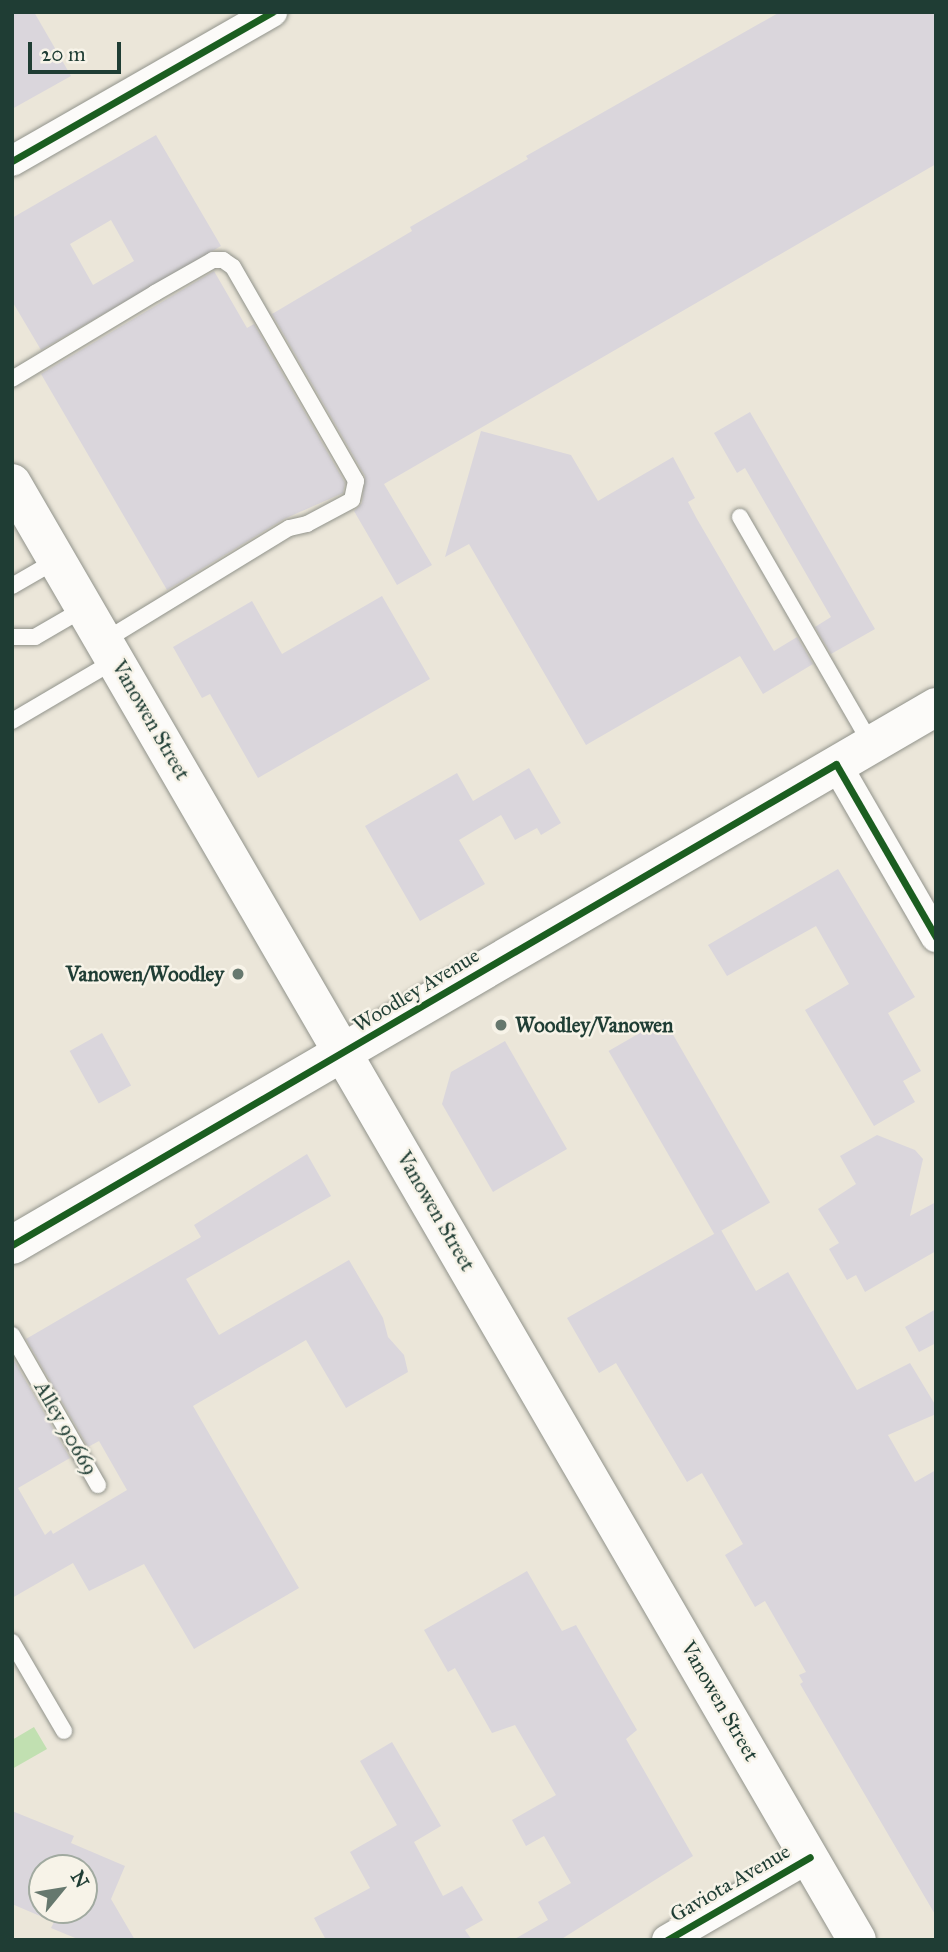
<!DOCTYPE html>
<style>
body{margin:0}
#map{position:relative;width:948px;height:1952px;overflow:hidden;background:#ebe6d9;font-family:"IM FELL Great Primer",serif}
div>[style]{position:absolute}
.green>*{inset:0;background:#c1e0b1}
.building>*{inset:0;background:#dad6dc;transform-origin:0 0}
.roads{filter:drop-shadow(0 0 2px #91938b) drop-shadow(0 0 2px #91938b)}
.service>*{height:16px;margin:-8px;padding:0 8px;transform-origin:8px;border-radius:8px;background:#fcfbf9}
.minor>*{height:30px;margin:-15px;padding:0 15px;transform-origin:15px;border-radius:15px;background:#fcfbf9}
.secondary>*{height:38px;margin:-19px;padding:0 19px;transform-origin:19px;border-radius:19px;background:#fcfbf9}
.primary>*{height:38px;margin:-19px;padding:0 19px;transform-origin:19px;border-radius:19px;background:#fcfbf9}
.cycleway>*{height:7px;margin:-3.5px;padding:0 3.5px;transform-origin:3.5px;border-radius:3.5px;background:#1b5e20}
.dots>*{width:19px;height:19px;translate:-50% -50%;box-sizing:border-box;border:4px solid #f7f3e8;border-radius:50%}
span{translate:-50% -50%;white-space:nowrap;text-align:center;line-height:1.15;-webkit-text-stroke:5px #f7f3e8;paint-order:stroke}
.street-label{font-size:21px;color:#1f3d34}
.poi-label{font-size:21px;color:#1f3d34;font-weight:700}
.right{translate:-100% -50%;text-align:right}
.left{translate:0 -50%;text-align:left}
.frame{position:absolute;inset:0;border:14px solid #1f3d34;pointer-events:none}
.north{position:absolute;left:28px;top:1854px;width:70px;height:70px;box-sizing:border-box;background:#f7f3e8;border:2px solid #a1aaa0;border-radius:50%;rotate:60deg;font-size:19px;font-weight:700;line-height:28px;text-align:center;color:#1f3d34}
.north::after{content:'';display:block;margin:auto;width:24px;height:32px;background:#66786e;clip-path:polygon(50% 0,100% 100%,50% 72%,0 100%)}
.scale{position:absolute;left:28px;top:42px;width:93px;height:32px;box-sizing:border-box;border:4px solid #1f3d34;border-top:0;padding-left:9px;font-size:21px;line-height:24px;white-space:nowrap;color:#1f3d34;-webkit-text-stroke:5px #f7f3e8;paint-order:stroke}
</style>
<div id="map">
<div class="green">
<div style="clip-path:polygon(34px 1727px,47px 1749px,12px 1769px,12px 1740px)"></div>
</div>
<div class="building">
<div style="clip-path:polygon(12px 12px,34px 12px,71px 76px,12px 109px)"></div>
<div style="clip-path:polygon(780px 12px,936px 12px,936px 164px,384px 484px,432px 565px,397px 585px,354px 511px,362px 503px,365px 476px,272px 314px,412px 231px,410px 227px,528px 159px,526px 156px)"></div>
<div style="clip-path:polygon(evenodd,156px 135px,221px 246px,41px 350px,12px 301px,12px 218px,156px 135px,111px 220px,134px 261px,93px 285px,70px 244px,111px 220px)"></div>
<div style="clip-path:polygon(214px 271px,247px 328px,254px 324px,345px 483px,343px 493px,284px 519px,167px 590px,41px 374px)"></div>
<div style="clip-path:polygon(750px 412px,875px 629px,831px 654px,815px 627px,831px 617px,745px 468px,737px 473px,714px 433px)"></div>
<div style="clip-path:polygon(481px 431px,571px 455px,598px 501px,673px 457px,695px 498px,688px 502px,697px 519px,774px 651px,797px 637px,813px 664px,763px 694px,740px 656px,586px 745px,469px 544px,445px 557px)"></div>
<div style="clip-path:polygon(382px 596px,430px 679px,258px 778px,210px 694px,202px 698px,173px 647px,252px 601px,282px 654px)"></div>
<div style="clip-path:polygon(529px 768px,561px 823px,541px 835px,537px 828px,515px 840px,501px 815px,459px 840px,485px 884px,420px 921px,365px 826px,457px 773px,473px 801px)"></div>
<div style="clip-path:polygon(838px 869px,915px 997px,888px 1013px,921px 1071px,903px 1081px,915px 1102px,874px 1126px,805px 1010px,849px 984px,816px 926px,727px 976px,708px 945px)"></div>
<div style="left:664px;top:1019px;width:212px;height:64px;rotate:60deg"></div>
<div style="left:102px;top:1033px;width:60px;height:37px;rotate:61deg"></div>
<div style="clip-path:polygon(505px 1041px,567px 1149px,493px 1192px,442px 1104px,451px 1072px)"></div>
<div style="clip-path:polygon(877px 1135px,915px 1150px,923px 1159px,910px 1216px,936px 1202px,936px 1251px,865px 1292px,856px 1275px,847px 1280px,829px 1249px,839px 1243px,818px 1209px,856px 1184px,840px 1156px)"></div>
<div style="clip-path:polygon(307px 1154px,331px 1196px,186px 1279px,219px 1335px,349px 1260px,383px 1318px,388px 1337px,404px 1355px,408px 1372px,346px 1408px,306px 1340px,193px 1406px,299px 1588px,194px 1649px,144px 1564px,89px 1591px,73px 1563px,12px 1598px,12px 1357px,70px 1458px,18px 1488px,45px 1535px,51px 1530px,53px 1534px,127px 1490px,99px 1441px,88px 1447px,26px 1339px,201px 1237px,194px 1225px)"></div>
<div style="clip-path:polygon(721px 1230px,756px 1291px,788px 1272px,857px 1390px,910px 1363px,936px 1406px,936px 1414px,888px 1435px,915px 1482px,936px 1470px,936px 1916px,800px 1684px,803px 1682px,799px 1675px,806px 1672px,765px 1601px,755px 1607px,725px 1555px,743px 1544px,702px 1473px,687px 1482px,616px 1363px,599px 1373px,567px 1318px)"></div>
<div style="clip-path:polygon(936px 1309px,936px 1343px,919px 1352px,905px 1327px)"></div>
<div style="clip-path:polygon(527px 1571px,562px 1631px,576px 1625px,637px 1730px,626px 1739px,693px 1856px,560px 1940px,513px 1940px,548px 1920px,538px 1902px,571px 1883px,544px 1836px,526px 1846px,512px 1820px,556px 1795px,515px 1725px,492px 1733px,455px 1668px,448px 1672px,424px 1630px)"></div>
<div style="clip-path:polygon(392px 1742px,441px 1826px,414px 1842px,443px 1896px,462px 1886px,483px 1920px,465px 1930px,472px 1940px,326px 1940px,314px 1918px,370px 1888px,350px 1852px,397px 1825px,360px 1761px)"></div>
<div style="clip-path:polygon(evenodd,12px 1811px,74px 1836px,71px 1843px,125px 1866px,111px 1899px,135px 1940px,80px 1940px,51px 1928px,54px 1922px,12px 1904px,12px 1811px,42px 1868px,84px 1868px,84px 1910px,42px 1910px,42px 1868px)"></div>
</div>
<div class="roads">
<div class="service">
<div style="left:12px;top:379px;width:167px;rotate:-31deg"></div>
<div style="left:155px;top:293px;width:67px;rotate:-29.6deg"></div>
<div style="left:213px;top:260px;width:10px"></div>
<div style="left:223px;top:260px;width:12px;rotate:35deg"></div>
<div style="left:233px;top:267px;width:247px;rotate:60.1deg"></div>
<div style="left:356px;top:481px;width:19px;rotate:102deg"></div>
<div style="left:352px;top:500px;width:51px;rotate:151.9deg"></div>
<div style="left:307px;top:524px;width:18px;rotate:167deg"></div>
<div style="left:289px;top:528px;width:217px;rotate:148.6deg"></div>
<div style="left:740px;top:517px;width:262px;rotate:60deg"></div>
<div style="left:12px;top:586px;width:52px;rotate:-30deg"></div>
<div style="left:12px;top:637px;width:23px"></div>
<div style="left:35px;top:637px;width:58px;rotate:-30.1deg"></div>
<div style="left:12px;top:721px;width:121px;rotate:-30.4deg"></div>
<div style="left:12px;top:1335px;width:173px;rotate:60.2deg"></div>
<div style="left:12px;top:1642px;width:103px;rotate:59.7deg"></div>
</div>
<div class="minor">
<div style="left:12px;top:161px;width:300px;rotate:-29.8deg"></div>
<div style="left:836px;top:764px;width:200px;rotate:60deg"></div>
<div style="left:667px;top:1940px;width:165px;rotate:-30.1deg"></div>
</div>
<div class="secondary">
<div style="left:12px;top:483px;width:1684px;rotate:59.89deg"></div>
</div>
<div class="primary">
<div style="left:12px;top:1245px;width:1069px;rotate:-30.21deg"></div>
</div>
</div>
<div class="cycleway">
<div style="left:12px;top:161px;width:300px;rotate:-29.8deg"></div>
<div style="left:12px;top:1245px;width:954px;rotate:-30.27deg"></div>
<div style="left:836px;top:764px;width:200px;rotate:60deg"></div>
<div style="left:667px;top:1940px;width:165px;rotate:-30.1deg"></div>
</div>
<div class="dots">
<div style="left:238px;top:974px;background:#66786e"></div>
<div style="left:501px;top:1025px;background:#66786e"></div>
</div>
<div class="street-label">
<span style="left:151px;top:720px;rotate:60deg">Vanowen Street</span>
<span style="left:416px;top:990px;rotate:-31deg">Woodley Avenue</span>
<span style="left:436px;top:1211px;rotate:60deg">Vanowen Street</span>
<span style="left:66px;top:1428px;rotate:60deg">Alley 90669</span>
<span style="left:720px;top:1701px;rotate:60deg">Vanowen Street</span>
<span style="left:730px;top:1883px;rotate:-30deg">Gaviota Avenue</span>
</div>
<div class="poi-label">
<span class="right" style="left:224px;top:974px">Vanowen/Woodley</span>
<span class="left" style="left:515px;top:1025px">Woodley/Vanowen</span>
</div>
<div class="frame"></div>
<div class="north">N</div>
<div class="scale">20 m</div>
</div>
